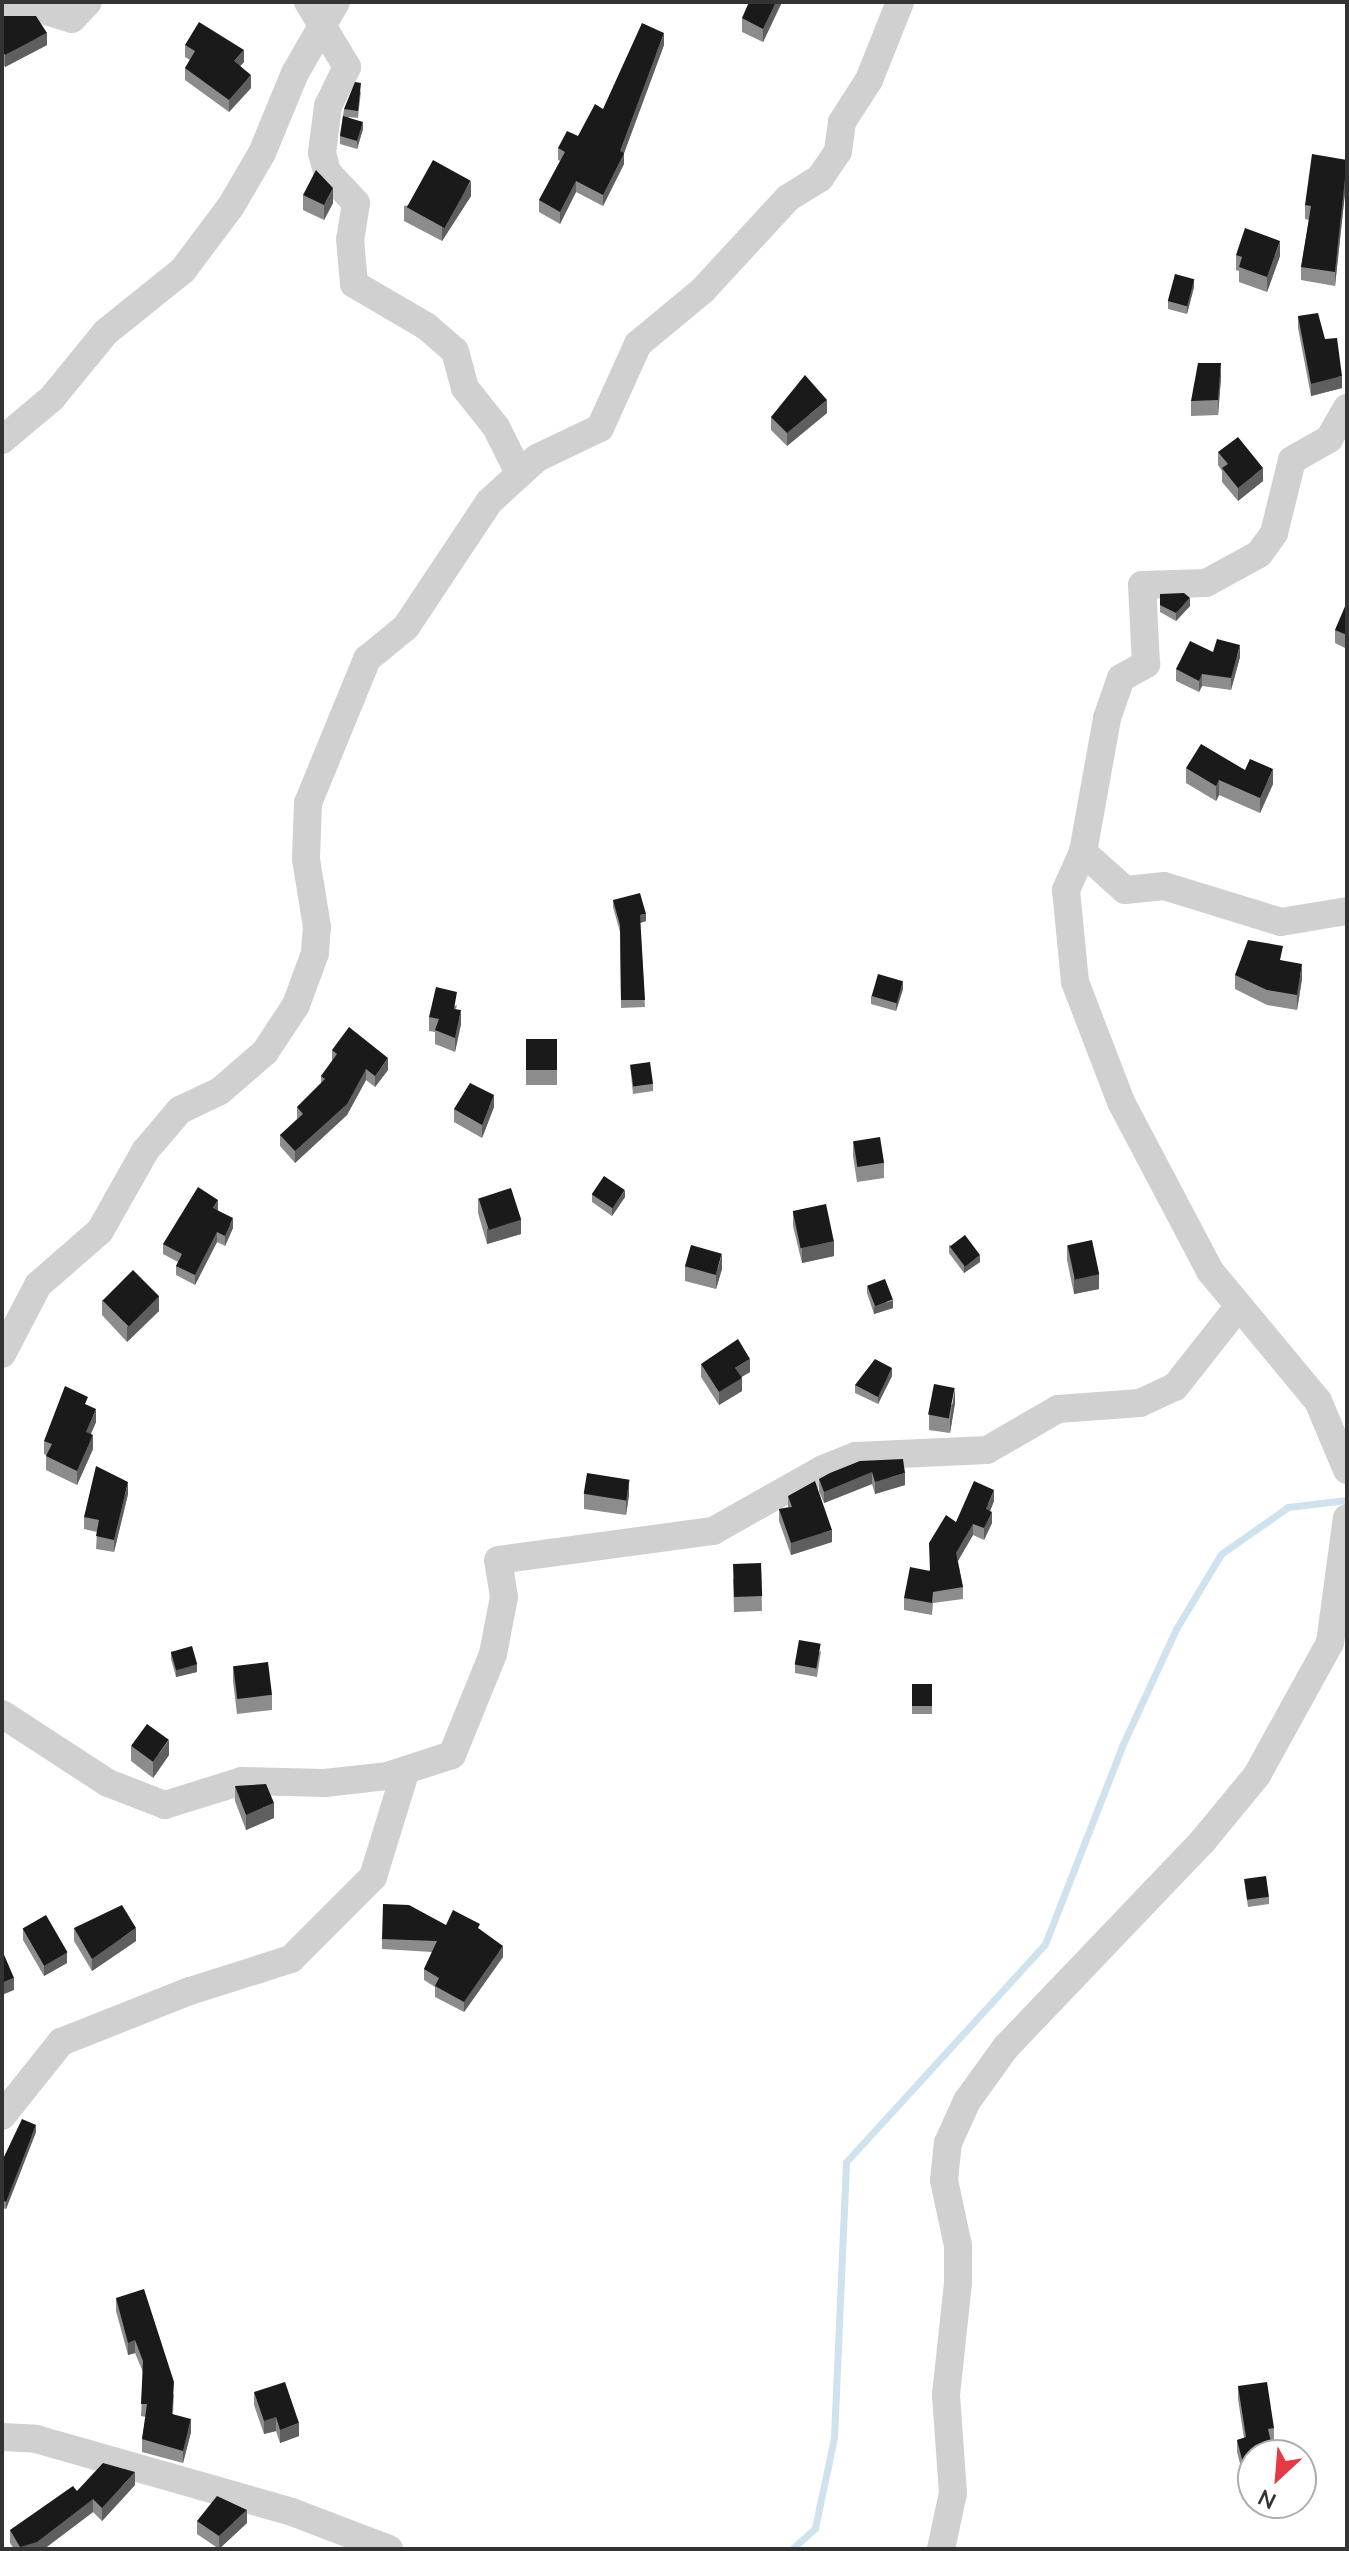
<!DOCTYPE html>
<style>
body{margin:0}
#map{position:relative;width:1349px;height:2551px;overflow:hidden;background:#fff;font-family:"Nunito Sans",sans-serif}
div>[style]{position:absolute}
.stream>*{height:7px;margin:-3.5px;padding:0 3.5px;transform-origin:3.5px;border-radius:3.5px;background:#cfe2ee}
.minor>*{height:28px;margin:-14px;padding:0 14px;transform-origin:14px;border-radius:14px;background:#d0d0d0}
.wall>*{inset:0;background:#8c8c8c;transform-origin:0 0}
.shaded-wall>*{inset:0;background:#5f5f5f}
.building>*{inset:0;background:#1a1a1a;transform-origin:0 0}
span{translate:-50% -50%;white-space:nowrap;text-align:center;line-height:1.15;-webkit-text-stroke:8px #fff;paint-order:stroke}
.frame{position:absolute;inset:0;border:4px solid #333;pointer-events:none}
.north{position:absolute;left:1237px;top:2439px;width:80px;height:80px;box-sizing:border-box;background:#fff;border:2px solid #adadad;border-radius:50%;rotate:206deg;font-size:22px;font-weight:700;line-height:32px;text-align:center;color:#333}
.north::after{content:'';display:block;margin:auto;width:28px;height:36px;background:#e63946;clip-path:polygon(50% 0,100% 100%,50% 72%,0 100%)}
</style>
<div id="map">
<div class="stream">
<div style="left:792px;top:2549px;width:31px;rotate:-42deg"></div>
<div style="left:815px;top:2528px;width:92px;rotate:-78.1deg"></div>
<div style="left:834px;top:2438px;width:276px;rotate:-87.5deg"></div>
<div style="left:846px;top:2162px;width:295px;rotate:-47.6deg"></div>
<div style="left:1045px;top:1944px;width:212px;rotate:-68.7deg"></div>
<div style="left:1122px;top:1746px;width:129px;rotate:-65.2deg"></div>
<div style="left:1176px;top:1629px;width:87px;rotate:-59deg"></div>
<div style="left:1221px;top:1554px;width:82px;rotate:-35deg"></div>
<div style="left:1288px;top:1507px;width:59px;rotate:-6.8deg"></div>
</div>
<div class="minor">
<div style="left:308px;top:2px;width:76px;rotate:59deg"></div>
<div style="left:347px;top:67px;width:43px;rotate:116deg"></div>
<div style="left:328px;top:106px;width:47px;rotate:97.3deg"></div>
<div style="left:322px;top:153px;width:20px;rotate:75deg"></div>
<div style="left:327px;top:172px;width:42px;rotate:46.9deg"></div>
<div style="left:356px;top:203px;width:36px;rotate:99deg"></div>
<div style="left:350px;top:239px;width:45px;rotate:84.9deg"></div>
<div style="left:354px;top:284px;width:83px;rotate:30.3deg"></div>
<div style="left:426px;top:326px;width:38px;rotate:41deg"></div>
<div style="left:455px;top:351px;width:38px;rotate:75deg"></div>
<div style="left:465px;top:388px;width:50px;rotate:51.5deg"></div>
<div style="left:496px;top:427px;width:51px;rotate:63.4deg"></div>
<div style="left:2px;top:11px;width:41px;rotate:-1.4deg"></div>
<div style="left:43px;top:10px;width:30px;rotate:17deg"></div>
<div style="left:72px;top:19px;width:23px;rotate:-47deg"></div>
<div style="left:2px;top:440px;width:65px;rotate:-40deg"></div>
<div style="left:52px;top:398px;width:85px;rotate:-50.7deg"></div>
<div style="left:106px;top:332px;width:99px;rotate:-38.8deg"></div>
<div style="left:183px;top:270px;width:80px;rotate:-53.1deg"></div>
<div style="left:231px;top:206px;width:61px;rotate:-59.7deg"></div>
<div style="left:262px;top:153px;width:87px;rotate:-67.6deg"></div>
<div style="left:295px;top:73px;width:82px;rotate:-60deg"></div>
<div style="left:1083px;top:852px;width:136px;rotate:-79.8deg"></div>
<div style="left:1107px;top:718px;width:42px;rotate:-70.7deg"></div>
<div style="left:1121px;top:678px;width:29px;rotate:-29deg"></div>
<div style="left:1146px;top:664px;width:79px;rotate:-92.9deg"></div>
<div style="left:1142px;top:585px;width:64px;rotate:-1.8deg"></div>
<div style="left:1206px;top:583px;width:60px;rotate:-28.7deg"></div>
<div style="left:1259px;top:554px;width:26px;rotate:-54deg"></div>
<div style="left:1274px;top:533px;width:75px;rotate:-76.1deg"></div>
<div style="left:1292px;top:460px;width:43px;rotate:-29.6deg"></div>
<div style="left:1329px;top:439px;width:36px;rotate:-60deg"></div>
<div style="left:1347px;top:911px;width:67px;rotate:170.5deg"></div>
<div style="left:1281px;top:922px;width:122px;rotate:-162.9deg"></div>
<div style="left:1164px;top:886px;width:39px;rotate:174deg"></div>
<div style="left:1125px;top:890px;width:57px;rotate:-137.9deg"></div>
<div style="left:1083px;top:852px;width:42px;rotate:114.1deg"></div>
<div style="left:1066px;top:890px;width:92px;rotate:84.4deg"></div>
<div style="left:1075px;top:982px;width:129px;rotate:69deg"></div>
<div style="left:1121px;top:1102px;width:191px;rotate:62.2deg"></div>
<div style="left:1210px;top:1271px;width:169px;rotate:50.3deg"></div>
<div style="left:1318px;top:1401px;width:75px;rotate:67.2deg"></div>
<div style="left:2px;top:1354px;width:78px;rotate:-62.4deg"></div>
<div style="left:38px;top:1285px;width:82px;rotate:-41.1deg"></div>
<div style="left:100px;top:1231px;width:92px;rotate:-60.6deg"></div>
<div style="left:145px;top:1151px;width:54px;rotate:-49.5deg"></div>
<div style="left:180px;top:1110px;width:44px;rotate:-25.4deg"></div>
<div style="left:220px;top:1091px;width:60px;rotate:-40.9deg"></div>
<div style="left:265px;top:1052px;width:56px;rotate:-56.6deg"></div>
<div style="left:296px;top:1005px;width:55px;rotate:-69.9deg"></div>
<div style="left:315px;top:953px;width:26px;rotate:-86deg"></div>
<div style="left:317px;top:927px;width:69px;rotate:-99.2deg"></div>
<div style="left:306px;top:859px;width:56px;rotate:-88deg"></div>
<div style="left:308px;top:803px;width:156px;rotate:-67.7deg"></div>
<div style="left:367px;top:659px;width:50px;rotate:-39.4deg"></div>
<div style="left:406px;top:627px;width:150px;rotate:-56.4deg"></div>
<div style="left:489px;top:502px;width:65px;rotate:-42.5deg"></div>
<div style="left:537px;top:458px;width:70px;rotate:-25.5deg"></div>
<div style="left:600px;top:428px;width:92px;rotate:-65.7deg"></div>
<div style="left:638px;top:344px;width:85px;rotate:-39.7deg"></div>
<div style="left:703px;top:290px;width:125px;rotate:-47.3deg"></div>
<div style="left:788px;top:198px;width:38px;rotate:-32deg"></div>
<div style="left:820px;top:178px;width:32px;rotate:-56deg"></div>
<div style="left:838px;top:151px;width:29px;rotate:-82deg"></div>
<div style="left:842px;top:122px;width:50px;rotate:-57.3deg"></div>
<div style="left:869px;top:80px;width:84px;rotate:-68.3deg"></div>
<div style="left:2px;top:1714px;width:126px;rotate:33.1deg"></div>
<div style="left:108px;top:1783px;width:61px;rotate:21.1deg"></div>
<div style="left:165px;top:1805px;width:81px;rotate:-17.3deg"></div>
<div style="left:242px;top:1781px;width:83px;rotate:1.4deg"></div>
<div style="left:325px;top:1783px;width:62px;rotate:-6.4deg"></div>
<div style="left:387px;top:1776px;width:68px;rotate:-17.9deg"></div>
<div style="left:452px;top:1755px;width:109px;rotate:-67.9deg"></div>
<div style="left:493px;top:1654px;width:58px;rotate:-79.1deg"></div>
<div style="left:504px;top:1597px;width:37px;rotate:-99deg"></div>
<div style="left:498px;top:1560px;width:217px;rotate:-7.7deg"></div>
<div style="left:713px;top:1531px;width:126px;rotate:-29.4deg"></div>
<div style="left:823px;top:1469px;width:35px;rotate:-22deg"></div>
<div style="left:856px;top:1456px;width:131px;rotate:-2.6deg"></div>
<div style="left:987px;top:1450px;width:82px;rotate:-30deg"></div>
<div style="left:1058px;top:1409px;width:82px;rotate:-4.2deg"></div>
<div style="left:1140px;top:1403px;width:38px;rotate:-25deg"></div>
<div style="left:1175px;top:1387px;width:103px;rotate:-51.7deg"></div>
<div style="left:2px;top:2116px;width:95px;rotate:-51.4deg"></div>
<div style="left:61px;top:2042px;width:139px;rotate:-21.6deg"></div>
<div style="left:190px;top:1991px;width:106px;rotate:-17.6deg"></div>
<div style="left:291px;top:1959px;width:116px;rotate:-45deg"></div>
<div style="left:373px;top:1877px;width:112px;rotate:-72.9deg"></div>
<div style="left:2px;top:2437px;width:34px;rotate:3deg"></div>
<div style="left:36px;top:2439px;width:266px;rotate:15.9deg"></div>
<div style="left:292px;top:2512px;width:104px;rotate:20.9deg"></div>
<div style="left:941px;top:2549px;width:57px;rotate:-77.9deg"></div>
<div style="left:953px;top:2493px;width:98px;rotate:-94.1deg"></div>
<div style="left:946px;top:2395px;width:113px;rotate:-83.9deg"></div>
<div style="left:958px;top:2283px;width:37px;rotate:-90deg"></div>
<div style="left:958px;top:2246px;width:67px;rotate:-102deg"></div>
<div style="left:944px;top:2180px;width:37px;rotate:-84deg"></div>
<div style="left:948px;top:2143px;width:46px;rotate:-65.7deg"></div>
<div style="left:967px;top:2101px;width:67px;rotate:-54.2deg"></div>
<div style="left:1006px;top:2047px;width:284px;rotate:-46.3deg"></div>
<div style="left:1202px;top:1842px;width:87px;rotate:-50.6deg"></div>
<div style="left:1257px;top:1775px;width:151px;rotate:-61.1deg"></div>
<div style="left:1330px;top:1643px;width:126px;rotate:-82.3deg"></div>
</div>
<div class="wall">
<div style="clip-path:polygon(782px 2px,763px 42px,742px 32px,742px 18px)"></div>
<div style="clip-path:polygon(2px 16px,47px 45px,5px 67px,2px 62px)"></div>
<div style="clip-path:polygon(185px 45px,244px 62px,240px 66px,251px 88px,229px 112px,185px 80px,185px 68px,190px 60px,185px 57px)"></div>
<div style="clip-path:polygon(664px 45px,624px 153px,624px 164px,603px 206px,576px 192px,560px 224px,539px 212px,539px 200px,560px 161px,558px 160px,558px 148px,578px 136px)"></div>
<div style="clip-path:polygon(361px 91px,358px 118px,348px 117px,363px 129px,357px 149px,340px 144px,340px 136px,344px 109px)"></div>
<div style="clip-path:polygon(1347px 174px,1335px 286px,1301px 280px,1301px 267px,1309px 220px,1305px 219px,1305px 205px)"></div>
<div style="clip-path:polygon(303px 195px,333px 203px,324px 220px,303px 210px)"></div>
<div style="clip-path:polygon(471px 196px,442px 241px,404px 221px,404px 206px)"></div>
<div style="clip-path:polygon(1236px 255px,1280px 256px,1267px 292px,1239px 282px,1239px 271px,1236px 270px)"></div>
<div style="clip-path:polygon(1194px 287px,1187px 314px,1168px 309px,1168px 301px)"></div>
<div style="clip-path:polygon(1298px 316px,1325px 339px,1342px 388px,1311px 396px,1298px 328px)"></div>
<div style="clip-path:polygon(1221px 378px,1218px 415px,1191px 416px,1191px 401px)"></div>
<div style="clip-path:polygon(827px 413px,787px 446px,771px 430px,771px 417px)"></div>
<div style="clip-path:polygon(1218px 452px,1263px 481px,1238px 501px,1222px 482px,1222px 471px,1218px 465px)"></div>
<div style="clip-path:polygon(1160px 594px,1190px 606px,1176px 621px,1160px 612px)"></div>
<div style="clip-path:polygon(1347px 604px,1347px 649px,1335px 643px,1335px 630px)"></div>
<div style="clip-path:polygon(1213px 652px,1240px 657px,1231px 690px,1202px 686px,1199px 692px,1176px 681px,1176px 669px)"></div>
<div style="clip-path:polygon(1186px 768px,1245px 770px,1273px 784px,1260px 813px,1219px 795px,1216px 801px,1186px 783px)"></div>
<div style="clip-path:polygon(613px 900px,646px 921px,640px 923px,645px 1007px,621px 1008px,620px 932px,613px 907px)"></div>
<div style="clip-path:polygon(1283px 961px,1302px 979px,1297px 1010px,1267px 1005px,1235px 989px,1235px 975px)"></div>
<div style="clip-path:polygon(903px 989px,896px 1011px,871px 1004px,871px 996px)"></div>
<div style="clip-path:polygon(457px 1005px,456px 1009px,461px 1024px,455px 1052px,435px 1044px,435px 1032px,429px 1031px,429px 1017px)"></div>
<div style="left:526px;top:1039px;width:31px;height:46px"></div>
<div style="clip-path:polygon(332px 1050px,388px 1070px,375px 1087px,366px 1080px,347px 1115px,295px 1163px,280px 1146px,280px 1135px,297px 1119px,297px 1107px,321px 1083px,321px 1076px,332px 1061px)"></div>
<div style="clip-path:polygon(630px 1065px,653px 1084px,653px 1091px,633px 1094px)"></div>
<div style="clip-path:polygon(494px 1107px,482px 1138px,454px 1122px,454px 1109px)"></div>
<div style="clip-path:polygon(853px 1141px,884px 1163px,884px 1178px,857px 1182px,853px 1156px)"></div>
<div style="clip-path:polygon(592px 1194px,625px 1197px,612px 1216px,592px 1202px)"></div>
<div style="clip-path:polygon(478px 1198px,521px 1234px,487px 1244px,478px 1213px)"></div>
<div style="clip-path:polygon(218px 1210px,218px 1211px,233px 1228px,225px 1246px,217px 1242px,195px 1285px,176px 1275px,176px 1266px,178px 1262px,163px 1254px,163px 1244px)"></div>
<div style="clip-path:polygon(793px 1211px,834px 1256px,802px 1263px,793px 1226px)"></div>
<div style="clip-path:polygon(949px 1245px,980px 1262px,964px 1273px,949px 1253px)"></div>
<div style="clip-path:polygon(1067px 1245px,1099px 1289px,1074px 1294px,1067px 1260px)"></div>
<div style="clip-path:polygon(685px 1266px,722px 1269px,716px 1289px,685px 1281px)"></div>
<div style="clip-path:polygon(867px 1286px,893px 1308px,874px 1314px,867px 1293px)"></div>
<div style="clip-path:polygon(102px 1300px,159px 1311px,127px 1342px,102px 1315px)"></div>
<div style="clip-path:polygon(701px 1364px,750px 1372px,741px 1377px,742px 1391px,719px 1405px,701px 1377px)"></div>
<div style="clip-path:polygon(892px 1376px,878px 1404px,855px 1393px,855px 1385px)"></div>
<div style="clip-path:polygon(955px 1403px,950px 1433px,929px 1430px,929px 1415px)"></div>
<div style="clip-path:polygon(88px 1405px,96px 1422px,91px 1434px,93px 1449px,77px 1485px,46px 1470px,46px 1455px,44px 1454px,44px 1441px)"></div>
<div style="clip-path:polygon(860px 1461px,905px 1485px,875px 1494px,872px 1484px,824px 1503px,819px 1491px,819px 1479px)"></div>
<div style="clip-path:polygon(128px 1494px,114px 1552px,96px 1549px,97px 1532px,84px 1529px,84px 1517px)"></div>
<div style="clip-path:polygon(584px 1494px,629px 1495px,626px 1515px,584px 1509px)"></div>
<div style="clip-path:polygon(788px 1496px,832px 1542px,791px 1555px,779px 1521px,779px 1509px,788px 1507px)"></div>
<div style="clip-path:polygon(994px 1501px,990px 1511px,992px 1523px,984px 1540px,973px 1535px,958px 1561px,963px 1587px,963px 1599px,933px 1603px,932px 1615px,904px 1610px,904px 1598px,929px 1571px,956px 1522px)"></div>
<div style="clip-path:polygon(761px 1563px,762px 1611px,734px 1612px,733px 1579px)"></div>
<div style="clip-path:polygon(171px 1651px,197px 1672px,176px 1677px,171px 1659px)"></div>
<div style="clip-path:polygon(821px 1651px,817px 1677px,795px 1673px,795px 1665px)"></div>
<div style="clip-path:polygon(233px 1666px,272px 1695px,272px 1710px,237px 1714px,233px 1681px)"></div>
<div style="left:912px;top:1684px;width:20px;height:30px"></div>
<div style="clip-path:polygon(131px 1746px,169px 1755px,153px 1778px,131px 1761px)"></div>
<div style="clip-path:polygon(235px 1786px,274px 1818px,246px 1830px,235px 1801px)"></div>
<div style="clip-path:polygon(1244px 1879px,1269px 1897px,1269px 1904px,1248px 1907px)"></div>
<div style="clip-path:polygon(446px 1925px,480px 1929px,503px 1957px,464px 2012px,435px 1997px,435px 1987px,424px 1980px,424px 1969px,432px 1952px,382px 1949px,382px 1939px)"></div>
<div style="clip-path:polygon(74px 1928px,136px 1941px,92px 1971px,74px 1941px)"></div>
<div style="clip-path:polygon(23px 1929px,67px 1963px,44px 1976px,23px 1940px)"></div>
<div style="clip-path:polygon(36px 2132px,6px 2209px,2px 2208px,2px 2161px)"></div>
<div style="clip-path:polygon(116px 2298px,174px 2395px,173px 2414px,191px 2432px,183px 2463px,142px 2452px,142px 2439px,146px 2417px,141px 2416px,143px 2372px,135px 2353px,128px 2355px,116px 2311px)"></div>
<div style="clip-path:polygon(1238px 2386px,1274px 2428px,1274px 2441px,1271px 2441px,1253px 2455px,1253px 2481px,1245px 2483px,1237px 2452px,1237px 2440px,1244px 2438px,1238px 2399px)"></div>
<div style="clip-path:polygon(254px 2392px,299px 2436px,280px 2443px,276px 2431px,264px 2434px,254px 2405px)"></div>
<div style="clip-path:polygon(135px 2485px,102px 2521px,93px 2512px,44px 2549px,14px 2549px,10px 2543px,10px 2530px,77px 2491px)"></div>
<div style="clip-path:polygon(197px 2521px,247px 2523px,219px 2549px,197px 2534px)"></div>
</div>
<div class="shaded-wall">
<div style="clip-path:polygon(776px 2px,782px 2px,763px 42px,763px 29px)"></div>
<div style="clip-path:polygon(47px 33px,47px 45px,5px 67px,5px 55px)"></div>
<div style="clip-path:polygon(664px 33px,664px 45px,623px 156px,624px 153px,624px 164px,603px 206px,603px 195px)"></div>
<div style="clip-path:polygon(244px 50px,244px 62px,234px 73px,234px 61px)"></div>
<div style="clip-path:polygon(251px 75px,251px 88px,229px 112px,229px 100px)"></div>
<div style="clip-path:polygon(363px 122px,363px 129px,357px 149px,357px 141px)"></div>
<div style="clip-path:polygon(1347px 160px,1347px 174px,1335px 286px,1335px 272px)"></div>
<div style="clip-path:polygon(471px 181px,471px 196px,442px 241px,442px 226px)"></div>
<div style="clip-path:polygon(576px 181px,576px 192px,560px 224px,560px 212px)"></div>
<div style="clip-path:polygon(333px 188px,333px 203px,324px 220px,324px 205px)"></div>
<div style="clip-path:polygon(1280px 241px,1280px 256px,1267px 292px,1267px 277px)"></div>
<div style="clip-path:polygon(1194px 279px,1194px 287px,1187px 314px,1187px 306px)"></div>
<div style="clip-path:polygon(1221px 363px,1221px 378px,1218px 415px,1218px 400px)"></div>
<div style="clip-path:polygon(1342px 376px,1342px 388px,1311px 396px,1311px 384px)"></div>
<div style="clip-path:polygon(827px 400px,827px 413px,787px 446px,787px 433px)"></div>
<div style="clip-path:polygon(1263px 468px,1263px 481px,1238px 501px,1238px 488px)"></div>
<div style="clip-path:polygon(1190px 598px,1190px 606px,1176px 621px,1176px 613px)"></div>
<div style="clip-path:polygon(1240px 645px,1240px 657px,1231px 690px,1231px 678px)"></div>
<div style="clip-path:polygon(1202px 674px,1202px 686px,1199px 692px,1199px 681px)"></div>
<div style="clip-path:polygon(1273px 769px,1273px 784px,1260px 813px,1260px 798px)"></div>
<div style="clip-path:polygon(1219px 780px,1219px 795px,1216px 801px,1216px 786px)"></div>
<div style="clip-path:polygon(646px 914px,646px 921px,640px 923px,640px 915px)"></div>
<div style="clip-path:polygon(1302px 964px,1302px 979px,1297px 1010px,1297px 995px)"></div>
<div style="clip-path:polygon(903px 981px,903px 989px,896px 1011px,896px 1004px)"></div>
<div style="clip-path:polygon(461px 1010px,461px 1024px,455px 1052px,455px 1038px)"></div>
<div style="clip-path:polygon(388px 1058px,388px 1070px,375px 1087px,375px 1076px)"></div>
<div style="clip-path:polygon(366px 1069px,366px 1080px,347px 1115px,295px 1163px,295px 1151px)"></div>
<div style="clip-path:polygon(494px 1095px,494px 1107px,482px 1138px,482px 1125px)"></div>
<div style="clip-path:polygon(625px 1190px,625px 1197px,612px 1216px,612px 1208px)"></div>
<div style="clip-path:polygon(218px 1200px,218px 1210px,213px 1218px,213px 1208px)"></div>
<div style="clip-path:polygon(233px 1218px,233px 1228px,225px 1246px,225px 1236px)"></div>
<div style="clip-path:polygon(521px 1219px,521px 1234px,487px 1244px,487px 1229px)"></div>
<div style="clip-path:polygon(217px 1232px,217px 1242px,195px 1285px,195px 1275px)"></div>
<div style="clip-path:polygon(834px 1241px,834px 1256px,802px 1263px,802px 1248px)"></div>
<div style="clip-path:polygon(722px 1254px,722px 1269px,716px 1289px,716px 1274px)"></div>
<div style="clip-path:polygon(980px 1255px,980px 1262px,964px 1273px,964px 1266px)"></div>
<div style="clip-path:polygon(1099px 1274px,1099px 1289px,1074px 1294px,1074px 1279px)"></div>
<div style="clip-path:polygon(159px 1296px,159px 1311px,127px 1342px,127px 1327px)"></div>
<div style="clip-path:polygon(893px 1300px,893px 1308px,874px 1314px,874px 1307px)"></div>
<div style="clip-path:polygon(750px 1359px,750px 1372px,735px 1381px,735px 1368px)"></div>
<div style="clip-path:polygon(892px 1368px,892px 1376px,878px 1404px,878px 1397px)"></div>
<div style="clip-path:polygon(742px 1378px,742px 1391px,719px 1405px,719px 1392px)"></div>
<div style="clip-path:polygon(955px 1388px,955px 1403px,950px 1433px,950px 1418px)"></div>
<div style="clip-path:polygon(96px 1409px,96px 1422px,86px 1445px,86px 1432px)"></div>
<div style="clip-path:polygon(93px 1435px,93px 1449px,77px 1485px,77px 1471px)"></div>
<div style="clip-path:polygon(872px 1472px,872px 1484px,824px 1503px,824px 1492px)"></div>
<div style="clip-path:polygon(905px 1473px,905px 1485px,875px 1494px,875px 1482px)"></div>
<div style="clip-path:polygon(629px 1480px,629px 1495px,626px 1515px,626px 1500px)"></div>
<div style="clip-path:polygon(128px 1482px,128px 1494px,114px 1552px,114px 1540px)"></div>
<div style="clip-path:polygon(994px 1490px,994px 1501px,986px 1521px,986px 1509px)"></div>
<div style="clip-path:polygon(992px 1512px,992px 1523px,984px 1540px,984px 1528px)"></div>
<div style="clip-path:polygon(973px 1524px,973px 1535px,956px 1564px,956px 1553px)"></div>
<div style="clip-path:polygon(832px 1530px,832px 1542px,791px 1555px,791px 1543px)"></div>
<div style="clip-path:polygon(197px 1664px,197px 1672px,176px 1677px,176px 1669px)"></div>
<div style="clip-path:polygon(169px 1740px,169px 1755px,153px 1778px,153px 1762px)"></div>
<div style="clip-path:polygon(274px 1803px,274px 1818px,246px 1830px,246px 1815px)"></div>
<div style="clip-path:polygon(136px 1928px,136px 1941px,92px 1971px,92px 1959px)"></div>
<div style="clip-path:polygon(503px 1946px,503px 1957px,464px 2012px,464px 2002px)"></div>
<div style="clip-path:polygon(67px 1952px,67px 1963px,44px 1976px,44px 1965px)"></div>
<div style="clip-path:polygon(14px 1978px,14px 1990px,2px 1995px,2px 1983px)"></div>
<div style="clip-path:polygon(36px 2125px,36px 2132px,6px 2209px,6px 2202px)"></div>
<div style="clip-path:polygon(135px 2340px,135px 2353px,128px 2355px,128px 2343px)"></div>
<div style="clip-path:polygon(276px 2417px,276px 2431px,264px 2434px,264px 2421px)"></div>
<div style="clip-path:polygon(191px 2419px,191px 2432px,183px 2463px,183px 2451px)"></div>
<div style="clip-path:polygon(299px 2423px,299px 2436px,280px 2443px,280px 2430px)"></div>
<div style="clip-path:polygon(1253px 2469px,1253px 2481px,1245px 2483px,1245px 2471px)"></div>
<div style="clip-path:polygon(135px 2472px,135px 2485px,102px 2521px,102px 2508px)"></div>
<div style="clip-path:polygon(93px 2499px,93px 2512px,44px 2549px,20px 2549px,20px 2547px)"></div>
<div style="clip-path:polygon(247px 2510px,247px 2523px,219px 2549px,219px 2536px)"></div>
</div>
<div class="building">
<div style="clip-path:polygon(749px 2px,776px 2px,763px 29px,742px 18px)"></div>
<div style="clip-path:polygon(2px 16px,36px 16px,47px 33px,5px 55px,2px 50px)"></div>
<div style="clip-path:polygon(199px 22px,244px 50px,234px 61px,251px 75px,229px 100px,185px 68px,195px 51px,185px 45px)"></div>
<div style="clip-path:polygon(642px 23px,664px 33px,620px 151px,624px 153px,603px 195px,576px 181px,560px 212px,539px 200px,565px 152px,558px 148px,567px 131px,578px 136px,595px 104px,603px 109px)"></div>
<div style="clip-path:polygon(355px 82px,361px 83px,358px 111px,344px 109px)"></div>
<div style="clip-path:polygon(343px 116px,363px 122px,357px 141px,340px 136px)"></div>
<div style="clip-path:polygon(1312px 154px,1347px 160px,1335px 272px,1301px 267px,1311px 206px,1305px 205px)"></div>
<div style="left:433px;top:160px;width:43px;height:54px;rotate:29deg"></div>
<div style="clip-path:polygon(316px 170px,333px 188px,324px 205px,303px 195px)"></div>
<div style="clip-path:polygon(1245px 228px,1280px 241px,1267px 277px,1239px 267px,1242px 257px,1236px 255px)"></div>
<div style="left:1175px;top:274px;width:20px;height:28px;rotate:15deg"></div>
<div style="clip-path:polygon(1318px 313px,1325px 339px,1337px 338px,1342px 376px,1311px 384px,1298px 316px)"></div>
<div style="clip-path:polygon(1198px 363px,1221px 363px,1218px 400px,1191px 401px)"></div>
<div style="clip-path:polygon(805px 375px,827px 400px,787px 433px,771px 417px)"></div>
<div style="clip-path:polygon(1238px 437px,1263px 468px,1238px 488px,1222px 468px,1228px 464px,1218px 452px)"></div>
<div style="clip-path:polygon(1184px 593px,1190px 598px,1176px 613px,1160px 605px,1160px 594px)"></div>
<div style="clip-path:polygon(1346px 604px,1347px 604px,1347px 635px,1335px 630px)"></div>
<div style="clip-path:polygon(1217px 639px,1240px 645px,1231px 678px,1202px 674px,1199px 681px,1176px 669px,1190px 641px,1213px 652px)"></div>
<div style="clip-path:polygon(1201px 744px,1245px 770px,1250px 759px,1273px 769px,1260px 798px,1219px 780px,1216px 786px,1186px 768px)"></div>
<div style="clip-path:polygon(640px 893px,646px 914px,640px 915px,645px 1000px,621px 1000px,620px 925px,613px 900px)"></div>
<div style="clip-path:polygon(1248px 940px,1283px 946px,1280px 960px,1302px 964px,1297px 995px,1267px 990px,1235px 975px)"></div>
<div style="left:878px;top:974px;width:26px;height:23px;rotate:16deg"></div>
<div style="clip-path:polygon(436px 987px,457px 992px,454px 1009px,461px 1010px,455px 1038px,435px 1030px,439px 1019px,429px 1017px)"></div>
<div style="clip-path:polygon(349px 1027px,388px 1058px,375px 1076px,366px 1069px,347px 1104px,295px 1151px,280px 1135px,303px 1114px,297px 1107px,325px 1079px,321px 1076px,337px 1054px,332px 1050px)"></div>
<div style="left:526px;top:1039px;width:31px;height:31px"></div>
<div style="left:650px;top:1062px;width:22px;height:20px;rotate:82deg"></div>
<div style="clip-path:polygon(470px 1083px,494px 1095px,482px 1125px,454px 1109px)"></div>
<div style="left:880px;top:1137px;width:26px;height:27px;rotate:81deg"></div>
<div style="left:604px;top:1176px;width:25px;height:22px;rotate:34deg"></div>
<div style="clip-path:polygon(198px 1187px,218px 1200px,213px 1208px,233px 1218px,225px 1236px,217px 1232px,195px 1275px,176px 1266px,182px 1254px,163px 1244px)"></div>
<div style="left:511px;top:1188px;width:33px;height:34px;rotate:72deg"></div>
<div style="left:826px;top:1204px;width:38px;height:34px;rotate:78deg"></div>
<div style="left:965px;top:1235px;width:25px;height:19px;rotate:53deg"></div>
<div style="left:1092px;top:1240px;width:35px;height:25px;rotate:78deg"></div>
<div style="left:691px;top:1245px;width:32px;height:22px;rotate:16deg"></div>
<div style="left:133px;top:1270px;width:37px;height:43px;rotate:45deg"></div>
<div style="left:885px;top:1279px;width:22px;height:19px;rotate:69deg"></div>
<div style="clip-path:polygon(738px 1339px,750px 1359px,735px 1368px,742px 1378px,719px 1392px,701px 1364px)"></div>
<div style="clip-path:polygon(875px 1359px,892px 1368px,878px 1397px,855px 1385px)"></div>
<div style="left:934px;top:1384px;width:21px;height:31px;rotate:11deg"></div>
<div style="clip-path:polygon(65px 1386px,88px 1397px,85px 1404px,96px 1409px,86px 1432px,93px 1435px,77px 1471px,46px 1456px,52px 1444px,44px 1441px)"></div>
<div style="clip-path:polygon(903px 1459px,905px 1473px,875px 1482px,872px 1472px,824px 1492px,819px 1479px,830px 1473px,860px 1461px)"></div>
<div style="clip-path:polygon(96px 1466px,128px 1482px,114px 1540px,96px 1536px,99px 1520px,84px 1517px)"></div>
<div style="left:587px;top:1473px;width:43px;height:21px;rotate:9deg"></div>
<div style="clip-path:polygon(815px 1481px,832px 1530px,791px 1543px,779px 1509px,792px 1507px,788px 1496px)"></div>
<div style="clip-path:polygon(974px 1481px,994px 1490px,986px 1509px,992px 1512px,984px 1528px,973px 1524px,956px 1553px,963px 1587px,933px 1592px,932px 1603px,904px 1598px,910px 1567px,930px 1571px,929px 1543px,946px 1515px,956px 1522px)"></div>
<div style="left:761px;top:1563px;width:33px;height:28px;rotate:88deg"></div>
<div style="left:799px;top:1640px;width:22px;height:25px;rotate:10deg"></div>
<div style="left:192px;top:1646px;width:19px;height:22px;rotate:74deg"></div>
<div style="left:268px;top:1662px;width:33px;height:35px;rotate:83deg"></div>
<div style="left:912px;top:1684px;width:20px;height:22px"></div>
<div style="left:147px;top:1724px;width:27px;height:27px;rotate:36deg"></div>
<div style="clip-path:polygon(266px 1784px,274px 1803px,246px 1815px,235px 1786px)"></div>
<div style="left:1266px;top:1876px;width:21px;height:22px;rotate:82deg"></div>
<div style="clip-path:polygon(383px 1904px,409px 1905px,446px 1925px,453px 1910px,480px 1924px,478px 1928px,503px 1946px,464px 2002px,435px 1986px,439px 1978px,424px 1969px,437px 1941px,382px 1939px)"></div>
<div style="clip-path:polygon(122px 1905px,136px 1928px,92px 1959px,74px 1928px)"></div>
<div style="left:46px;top:1915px;width:43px;height:27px;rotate:60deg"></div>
<div style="clip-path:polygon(2px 1950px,14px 1978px,2px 1983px)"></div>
<div style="clip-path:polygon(22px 2119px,36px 2125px,6px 2202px,2px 2200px,2px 2161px)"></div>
<div style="clip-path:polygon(144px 2289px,174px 2382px,172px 2414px,191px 2419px,183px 2451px,142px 2439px,147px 2404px,141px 2404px,143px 2361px,135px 2340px,128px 2343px,116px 2298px)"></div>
<div style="clip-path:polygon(285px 2382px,299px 2423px,280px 2430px,276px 2417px,264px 2421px,254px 2392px)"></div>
<div style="clip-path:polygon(1267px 2382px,1274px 2428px,1268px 2429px,1274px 2455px,1253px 2455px,1253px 2469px,1245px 2471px,1237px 2440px,1246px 2437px,1238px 2386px)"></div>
<div style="clip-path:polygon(103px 2463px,135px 2472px,102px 2508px,93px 2499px,37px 2542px,20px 2547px,10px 2530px,73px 2486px,77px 2491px)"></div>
<div style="clip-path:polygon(217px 2496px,247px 2510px,219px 2536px,197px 2521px)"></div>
</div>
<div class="frame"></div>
<div class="north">N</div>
</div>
